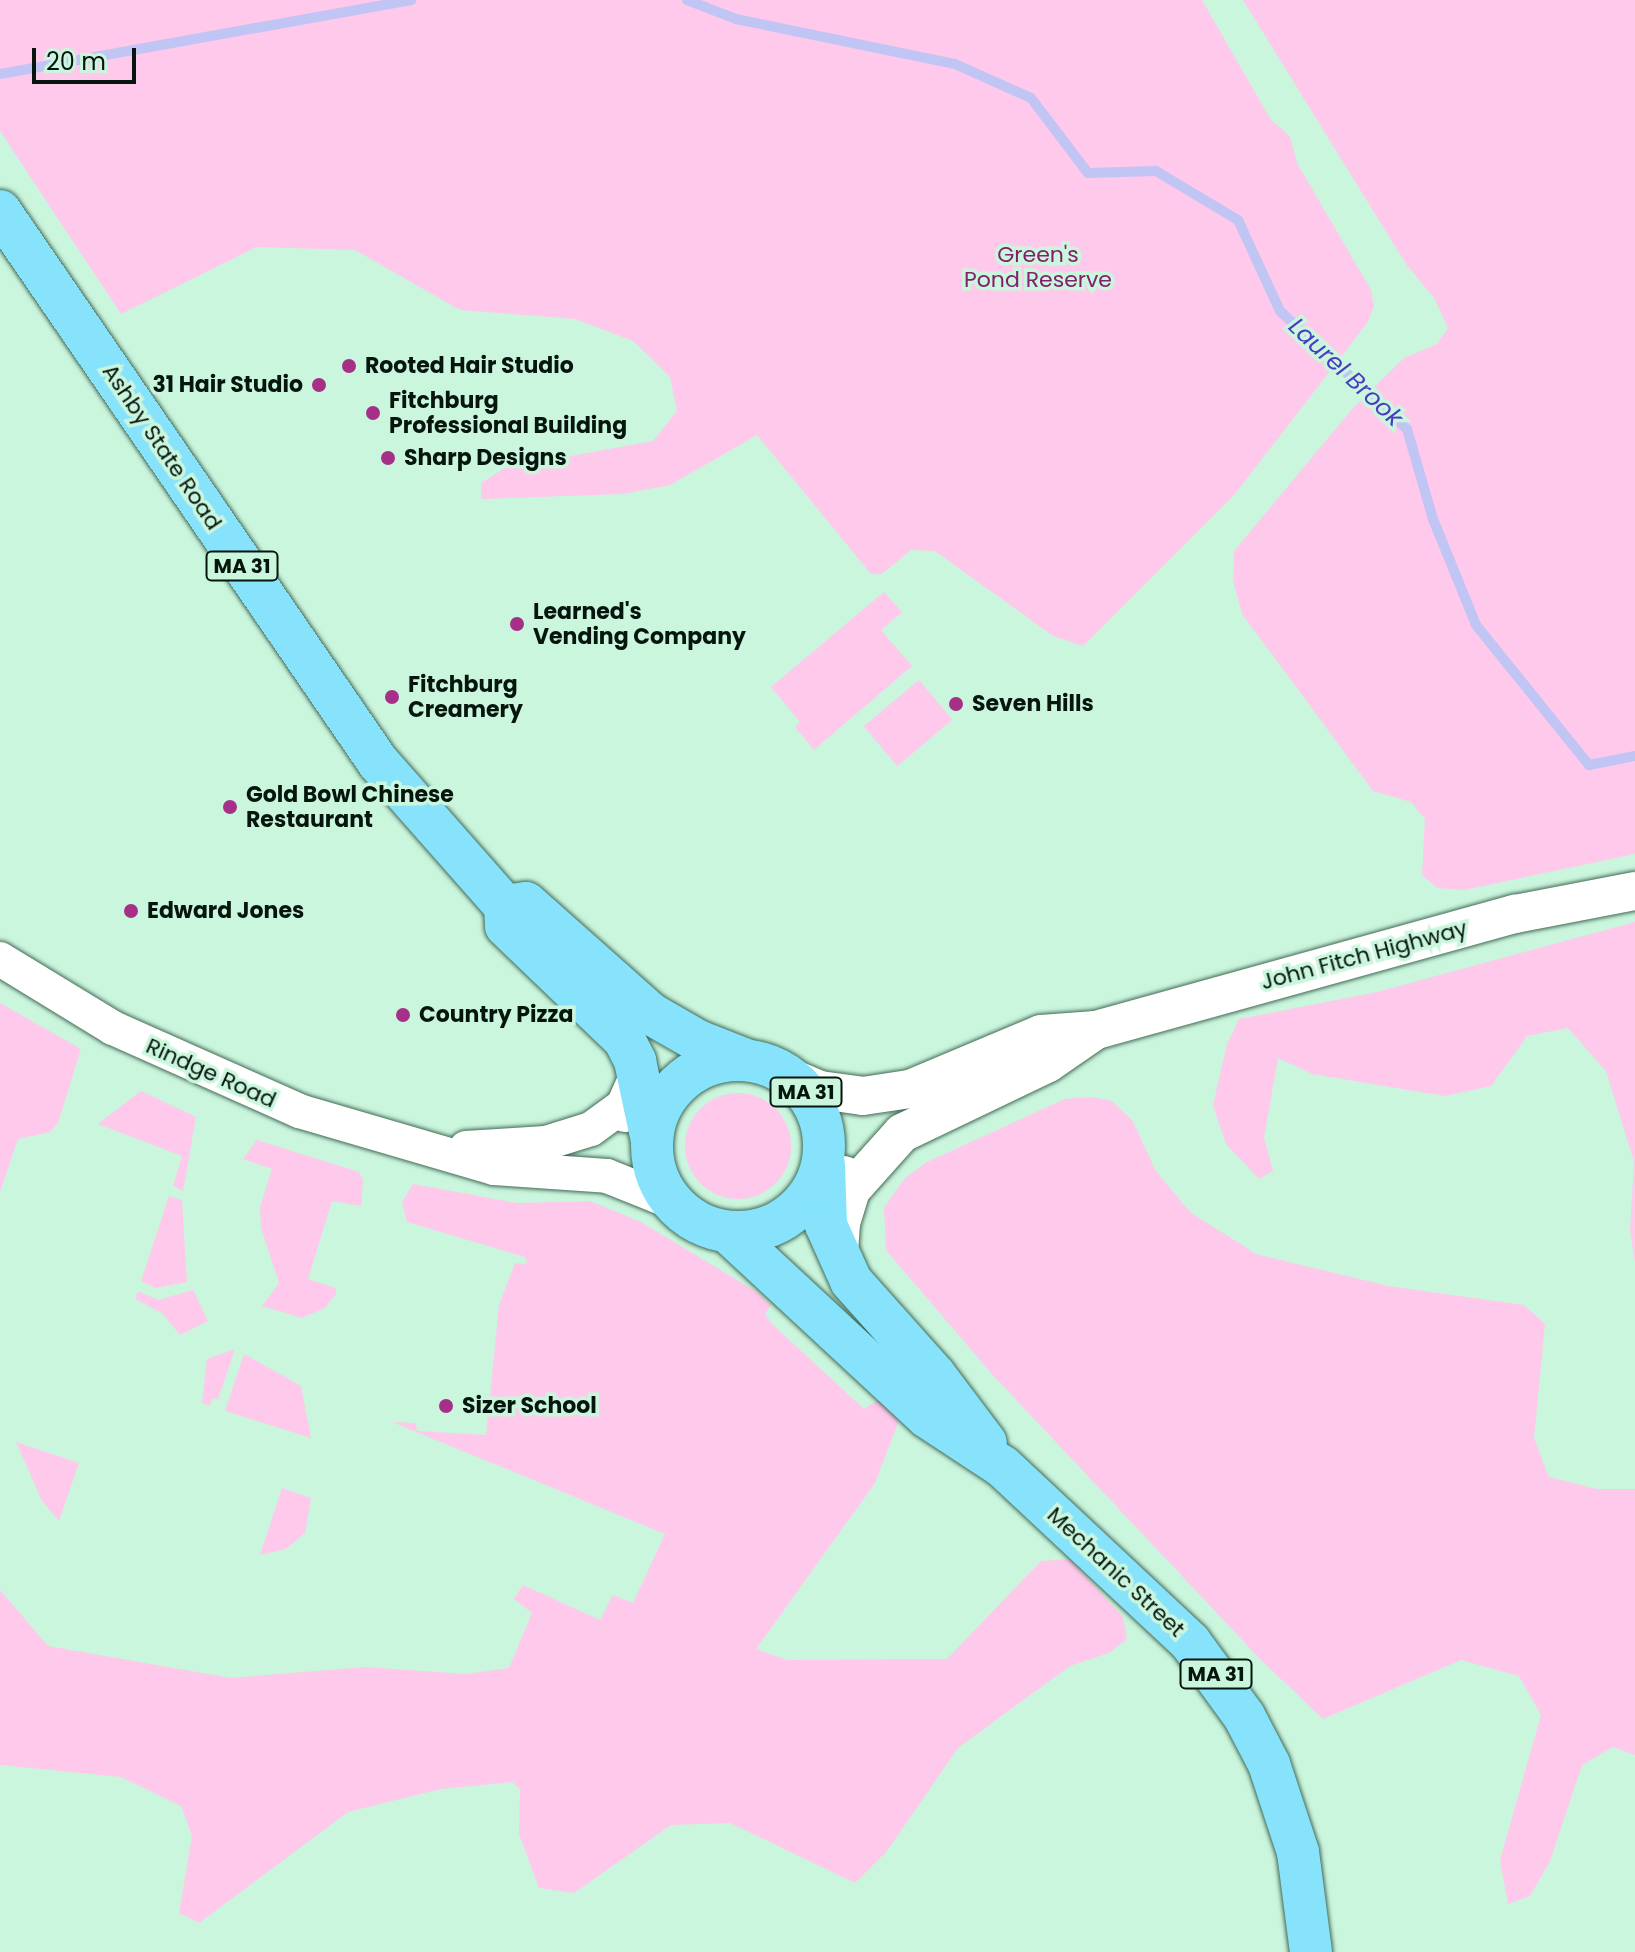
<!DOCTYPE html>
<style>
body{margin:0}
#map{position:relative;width:1635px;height:1952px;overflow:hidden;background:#cbf6de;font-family:Poppins,sans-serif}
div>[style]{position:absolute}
.green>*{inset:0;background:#fec9eb;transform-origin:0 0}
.round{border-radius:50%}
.stream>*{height:10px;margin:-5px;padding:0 5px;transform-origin:5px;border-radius:5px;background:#c0c5f4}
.roads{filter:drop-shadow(0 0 2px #436a55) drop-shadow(0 0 2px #436a55)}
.tertiary>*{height:34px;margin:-17px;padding:0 17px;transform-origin:17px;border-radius:17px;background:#fff}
.secondary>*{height:38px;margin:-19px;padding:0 19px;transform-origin:19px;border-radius:19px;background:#fff}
.primary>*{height:42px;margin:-21px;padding:0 21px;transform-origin:21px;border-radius:21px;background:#86e3fb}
.primary>.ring{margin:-21px;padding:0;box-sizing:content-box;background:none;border:42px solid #86e3fb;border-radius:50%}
.dots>*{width:22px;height:22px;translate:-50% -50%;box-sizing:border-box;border:4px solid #cbf6de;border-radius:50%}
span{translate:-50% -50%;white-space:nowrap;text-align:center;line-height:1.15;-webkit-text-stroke:7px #cbf6de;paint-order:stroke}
.shield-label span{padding:2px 6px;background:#cbf6de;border:2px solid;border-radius:6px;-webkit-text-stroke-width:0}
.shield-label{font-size:20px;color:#06150d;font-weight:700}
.park-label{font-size:22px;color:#84206b}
.poi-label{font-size:22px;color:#06150d;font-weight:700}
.left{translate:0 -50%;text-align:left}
.right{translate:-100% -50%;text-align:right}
.street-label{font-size:22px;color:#06150d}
.water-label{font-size:24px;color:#4a3cc0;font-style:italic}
.scale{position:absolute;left:32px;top:48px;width:104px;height:36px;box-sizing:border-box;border:4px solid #06150d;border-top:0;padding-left:10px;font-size:24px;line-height:28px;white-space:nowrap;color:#06150d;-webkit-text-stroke:6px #cbf6de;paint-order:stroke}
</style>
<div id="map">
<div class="green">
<div style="clip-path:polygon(0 0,1202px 0,1271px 120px,1290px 136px,1297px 163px,1371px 290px,1374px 307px,1367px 323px,1235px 494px,1083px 646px,1053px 636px,935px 551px,911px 550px,882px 574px,871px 574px,757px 435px,670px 485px,623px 494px,481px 499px,481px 483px,505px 468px,653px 441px,677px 411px,670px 377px,633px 341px,575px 319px,460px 310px,355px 250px,257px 247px,121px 314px,0 131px)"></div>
<div style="clip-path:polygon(1243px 0,1635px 0,1635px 854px,1464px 890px,1437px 888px,1422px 875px,1425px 819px,1411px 802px,1373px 791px,1242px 614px,1233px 580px,1234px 551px,1353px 408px,1404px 358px,1437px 344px,1448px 328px,1434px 298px,1406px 264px)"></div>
<div style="clip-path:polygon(884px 592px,902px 612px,881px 630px,912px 666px,814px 750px,795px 727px,800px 722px,771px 687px)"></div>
<div style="left:919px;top:680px;width:52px;height:72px;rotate:50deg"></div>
<div style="clip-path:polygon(1635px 922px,1635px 1263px,1630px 1230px,1634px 1162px,1606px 1071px,1568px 1028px,1527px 1036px,1491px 1086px,1445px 1096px,1312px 1074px,1278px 1058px,1264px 1137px,1273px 1171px,1259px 1179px,1226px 1144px,1213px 1105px,1227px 1044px,1239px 1019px,1377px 992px)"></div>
<div style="clip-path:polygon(0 1003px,81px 1049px,58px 1123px,50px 1132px,18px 1139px,0 1192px)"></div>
<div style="clip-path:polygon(141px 1091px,196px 1117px,183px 1191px,173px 1186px,182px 1156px,98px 1124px)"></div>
<div class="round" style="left:685px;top:1093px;width:106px;height:106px"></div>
<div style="clip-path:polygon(1091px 1097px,1112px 1101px,1132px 1120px,1156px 1171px,1190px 1212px,1256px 1254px,1388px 1286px,1524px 1305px,1545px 1324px,1534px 1438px,1549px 1477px,1597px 1489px,1635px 1489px,1635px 1755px,1613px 1747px,1582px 1765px,1550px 1861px,1530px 1896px,1508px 1904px,1500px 1860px,1541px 1715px,1519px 1676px,1461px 1660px,1323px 1719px,1261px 1660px,990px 1372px,886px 1250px,884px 1208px,904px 1179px,927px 1162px,1065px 1099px)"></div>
<div style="clip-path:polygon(257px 1140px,359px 1172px,363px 1180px,361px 1206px,332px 1201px,308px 1279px,336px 1288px,336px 1294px,325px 1308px,302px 1318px,262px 1306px,279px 1283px,261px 1228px,260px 1207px,272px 1169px,243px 1159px)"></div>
<div style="clip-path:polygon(413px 1184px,517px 1203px,590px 1201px,641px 1222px,757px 1292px,771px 1305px,765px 1314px,772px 1324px,864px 1409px,882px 1397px,901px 1415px,875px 1483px,756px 1649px,787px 1660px,947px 1659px,1041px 1561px,1070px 1559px,1123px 1617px,1127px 1639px,1109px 1653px,1070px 1666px,958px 1748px,887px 1851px,855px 1883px,730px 1823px,671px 1825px,574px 1893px,539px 1888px,519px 1834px,520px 1789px,512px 1782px,441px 1789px,348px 1812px,199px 1923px,179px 1913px,192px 1836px,181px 1806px,121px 1777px,0 1765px,0 1590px,48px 1646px,231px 1678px,365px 1667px,466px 1674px,509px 1668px,532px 1613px,514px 1599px,523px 1585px,600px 1620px,613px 1595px,633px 1603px,665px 1534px,392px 1422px,415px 1423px,418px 1431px,486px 1435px,499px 1305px,515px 1263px,527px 1264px,525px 1257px,407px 1222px,402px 1202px)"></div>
<div style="clip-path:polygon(169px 1196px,182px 1200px,187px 1282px,155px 1288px,141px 1281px)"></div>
<div style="clip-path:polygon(193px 1290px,208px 1321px,180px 1335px,162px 1313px,135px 1299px,138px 1291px,158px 1300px)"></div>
<div style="clip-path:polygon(235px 1349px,218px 1399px,212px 1398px,210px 1406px,202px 1403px,207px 1359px)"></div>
<div style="clip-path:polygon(244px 1354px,301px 1386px,311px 1438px,225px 1411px)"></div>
<div style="clip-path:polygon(16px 1442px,79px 1463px,59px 1521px,42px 1501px)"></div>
<div style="clip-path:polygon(282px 1488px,311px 1498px,305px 1533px,286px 1549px,260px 1555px)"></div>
</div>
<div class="stream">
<div style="left:687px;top:0;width:53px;rotate:21.2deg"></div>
<div style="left:736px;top:19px;width:224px;rotate:11.6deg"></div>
<div style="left:955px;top:64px;width:83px;rotate:24.1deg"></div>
<div style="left:1031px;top:98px;width:94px;rotate:52.8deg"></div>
<div style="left:1088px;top:173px;width:68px;rotate:-1.7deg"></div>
<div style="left:1156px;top:171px;width:96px;rotate:30.9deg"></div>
<div style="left:1238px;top:220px;width:100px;rotate:65.2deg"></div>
<div style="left:1280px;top:311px;width:173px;rotate:42.9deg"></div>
<div style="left:1407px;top:429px;width:94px;rotate:73.9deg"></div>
<div style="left:1433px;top:519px;width:114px;rotate:67.9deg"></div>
<div style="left:1476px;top:625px;width:180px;rotate:51.1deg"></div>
<div style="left:1589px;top:765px;width:47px;rotate:-11.1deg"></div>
<div style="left:0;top:74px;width:418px;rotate:-10.2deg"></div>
</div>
<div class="roads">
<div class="tertiary">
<div style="left:0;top:959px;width:132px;rotate:31.4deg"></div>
<div style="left:113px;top:1028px;width:204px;rotate:24deg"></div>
<div style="left:299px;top:1111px;width:203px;rotate:16.3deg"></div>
<div style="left:494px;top:1168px;width:113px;rotate:4deg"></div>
<div style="left:607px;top:1176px;width:70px;rotate:21.8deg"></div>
<div style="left:625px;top:1115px;width:67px;rotate:-31.6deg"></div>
<div style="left:466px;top:1148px;width:80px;rotate:-3.6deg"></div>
<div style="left:546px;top:1143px;width:47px;rotate:-17.3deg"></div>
<div style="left:591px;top:1129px;width:39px;rotate:-36deg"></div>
<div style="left:623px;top:1106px;width:36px;rotate:-66deg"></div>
</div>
<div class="secondary">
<div style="left:794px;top:1079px;width:28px;rotate:23deg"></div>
<div style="left:820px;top:1090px;width:43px;rotate:7.9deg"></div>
<div style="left:863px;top:1096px;width:48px;rotate:-8.5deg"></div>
<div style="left:910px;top:1089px;width:142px;rotate:-22.8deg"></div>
<div style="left:1041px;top:1034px;width:55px;rotate:-4.2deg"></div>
<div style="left:1096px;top:1030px;width:435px;rotate:-15.5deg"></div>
<div style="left:1515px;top:914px;width:122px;rotate:-10.9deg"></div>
<div style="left:792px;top:1214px;width:65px;rotate:-36.9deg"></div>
<div style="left:839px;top:1252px;width:29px;rotate:-86deg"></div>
<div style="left:841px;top:1223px;width:34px;rotate:-73deg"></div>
<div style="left:851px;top:1190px;width:76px;rotate:-48.2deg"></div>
<div style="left:902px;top:1133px;width:162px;rotate:-25.6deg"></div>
<div style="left:1048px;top:1063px;width:58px;rotate:-34.5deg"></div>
</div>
<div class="primary">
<div style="left:0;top:211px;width:668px;rotate:55.55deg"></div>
<div style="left:378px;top:762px;width:192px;rotate:48.6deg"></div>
<div style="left:505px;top:906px;width:20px;rotate:87deg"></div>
<div style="left:506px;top:926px;width:163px;rotate:43.8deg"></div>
<div style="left:624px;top:1039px;width:25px;rotate:63deg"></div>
<div style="left:635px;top:1061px;width:82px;rotate:78deg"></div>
<div style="left:505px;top:906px;width:21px;rotate:-8deg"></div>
<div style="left:526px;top:903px;width:167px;rotate:41.6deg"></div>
<div style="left:651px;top:1014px;width:54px;rotate:29.9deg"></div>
<div style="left:698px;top:1041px;width:52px;rotate:21.6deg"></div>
<div class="ring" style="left:652px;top:1060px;width:130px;height:130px"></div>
<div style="left:824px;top:1165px;width:60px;rotate:88.1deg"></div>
<div style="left:826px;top:1225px;width:61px;rotate:65.9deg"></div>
<div style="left:851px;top:1281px;width:125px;rotate:48.3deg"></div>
<div style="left:934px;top:1374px;width:86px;rotate:53deg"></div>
<div style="left:728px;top:1232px;width:272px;rotate:42.9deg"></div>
<div style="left:927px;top:1417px;width:91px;rotate:33.3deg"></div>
<div style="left:1003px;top:1467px;width:256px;rotate:43.1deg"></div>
<div style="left:1190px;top:1642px;width:92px;rotate:53.9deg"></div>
<div style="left:1244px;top:1716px;width:54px;rotate:62.5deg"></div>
<div style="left:1269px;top:1764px;width:93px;rotate:71.8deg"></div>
<div style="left:1298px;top:1852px;width:101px;rotate:82.6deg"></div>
</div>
</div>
<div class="dots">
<div style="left:349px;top:366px;background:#a63087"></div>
<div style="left:319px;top:385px;background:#a63087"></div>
<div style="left:373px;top:413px;background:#a63087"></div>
<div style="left:388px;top:458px;background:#a63087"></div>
<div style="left:517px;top:624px;background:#a63087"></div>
<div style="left:392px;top:697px;background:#a63087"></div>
<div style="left:956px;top:704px;background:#a63087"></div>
<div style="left:230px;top:807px;background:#a63087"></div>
<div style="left:131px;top:911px;background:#a63087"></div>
<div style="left:403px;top:1015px;background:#a63087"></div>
<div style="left:446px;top:1406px;background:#a63087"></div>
</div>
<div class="shield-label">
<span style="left:242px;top:566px">MA 31</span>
<span style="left:806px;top:1092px">MA 31</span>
<span style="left:1216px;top:1674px">MA 31</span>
</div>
<div class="park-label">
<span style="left:1038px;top:267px">Green's<br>Pond Reserve</span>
</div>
<div class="poi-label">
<span class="left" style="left:365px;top:366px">Rooted Hair Studio</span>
<span class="right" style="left:303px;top:385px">31 Hair Studio</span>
<span class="left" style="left:389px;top:413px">Fitchburg<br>Professional Building</span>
<span class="left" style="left:404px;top:458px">Sharp Designs</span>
<span class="left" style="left:533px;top:624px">Learned's<br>Vending Company</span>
<span class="left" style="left:408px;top:697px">Fitchburg<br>Creamery</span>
<span class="left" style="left:972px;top:704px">Seven Hills</span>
<span class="left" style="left:246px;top:807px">Gold Bowl Chinese<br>Restaurant</span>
<span class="left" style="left:147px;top:911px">Edward Jones</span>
<span class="left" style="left:419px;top:1015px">Country Pizza</span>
<span class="left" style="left:462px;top:1406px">Sizer School</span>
</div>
<div class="street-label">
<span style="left:162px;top:447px;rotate:56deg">Ashby State Road</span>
<span style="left:1364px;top:955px;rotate:-15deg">John Fitch Highway</span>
<span style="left:211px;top:1073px;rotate:24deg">Rindge Road</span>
<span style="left:1116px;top:1572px;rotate:43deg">Mechanic Street</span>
</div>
<div class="water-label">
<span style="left:1346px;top:372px;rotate:43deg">Laurel Brook</span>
</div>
<div class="scale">20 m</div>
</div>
